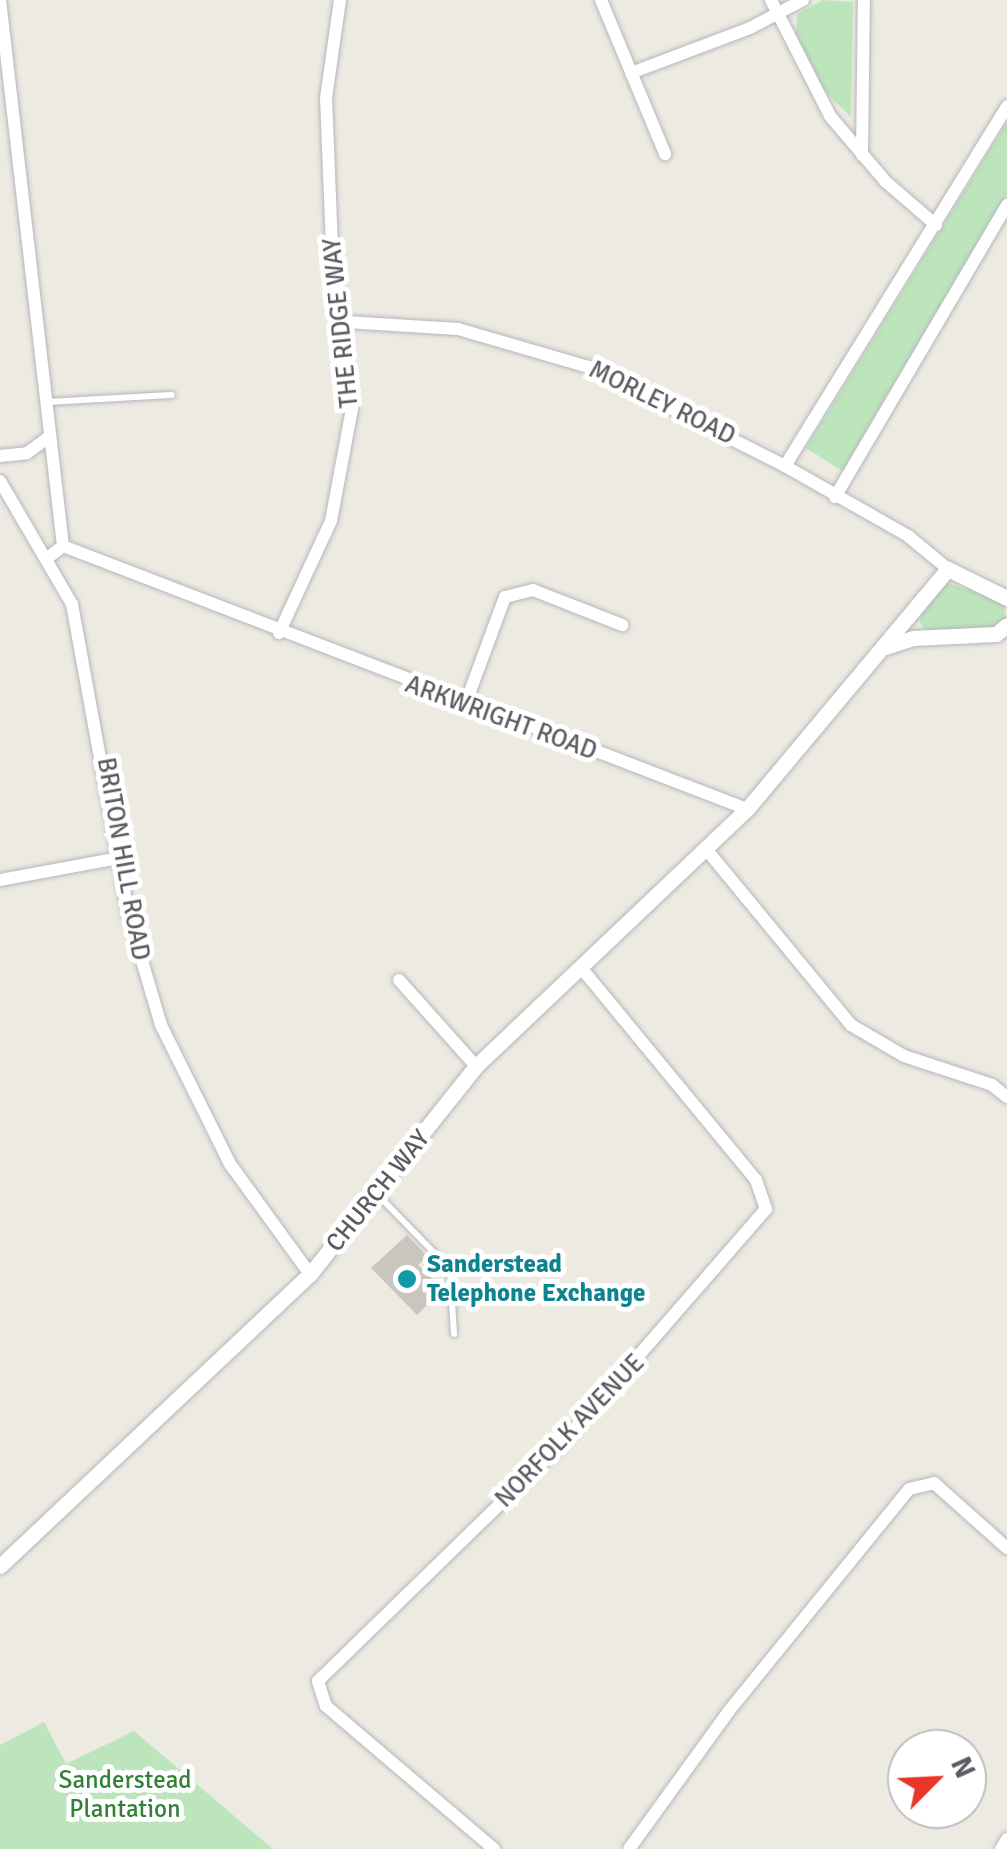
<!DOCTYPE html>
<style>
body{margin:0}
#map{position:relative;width:1007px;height:1849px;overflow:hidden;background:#edeae1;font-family:Signika,sans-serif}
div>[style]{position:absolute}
.green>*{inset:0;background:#bde5bc}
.building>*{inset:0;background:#c9c6c0}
.roads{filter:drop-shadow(0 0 2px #b4b7bc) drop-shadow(0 0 2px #b4b7bc)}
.service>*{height:6px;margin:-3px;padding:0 3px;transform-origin:3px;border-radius:3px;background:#fff}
.minor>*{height:12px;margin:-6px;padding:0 6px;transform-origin:6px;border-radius:6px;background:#fff}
.tertiary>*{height:15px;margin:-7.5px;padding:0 7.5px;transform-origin:7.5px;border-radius:7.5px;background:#fff}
.dots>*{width:28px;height:28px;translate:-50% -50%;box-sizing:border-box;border:5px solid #fff;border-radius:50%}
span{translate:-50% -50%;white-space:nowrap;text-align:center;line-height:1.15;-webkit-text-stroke:10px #fff;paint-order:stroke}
.street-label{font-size:25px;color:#595d62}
.culture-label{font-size:25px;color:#0d838f;font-weight:700}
.left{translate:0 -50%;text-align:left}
.park-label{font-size:25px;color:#328135}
.north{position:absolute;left:887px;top:1729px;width:100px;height:100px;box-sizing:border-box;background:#fff;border:2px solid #bdbec0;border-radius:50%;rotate:66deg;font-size:28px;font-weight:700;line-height:40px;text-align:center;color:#595d62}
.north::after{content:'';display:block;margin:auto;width:35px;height:45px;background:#eb3528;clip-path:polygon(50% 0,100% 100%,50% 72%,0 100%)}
</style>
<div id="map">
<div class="green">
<div style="clip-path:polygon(823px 0,853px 2px,851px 117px,820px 87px,796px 37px,797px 14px)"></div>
<div style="clip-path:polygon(1007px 122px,1007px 194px,842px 471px,806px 448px)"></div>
<div style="clip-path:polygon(947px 583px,1003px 600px,1006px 618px,998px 627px,926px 631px,920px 623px,922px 604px)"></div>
<div style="clip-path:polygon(44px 1722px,66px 1764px,134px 1731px,273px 1849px,0 1849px,0 1745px)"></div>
</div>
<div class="building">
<div style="clip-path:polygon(407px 1235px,427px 1256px,418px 1265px,443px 1289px,417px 1315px,371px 1268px)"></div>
</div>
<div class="roads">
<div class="service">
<div style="left:46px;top:402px;width:126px;rotate:-3.2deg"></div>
<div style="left:377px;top:1194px;width:105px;rotate:45.8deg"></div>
<div style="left:450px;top:1269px;width:65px;rotate:86.5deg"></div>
</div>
<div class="minor">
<div style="left:0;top:0;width:550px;rotate:83.42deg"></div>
<div style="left:63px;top:546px;width:18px;rotate:142deg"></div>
<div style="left:601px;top:0;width:167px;rotate:67.4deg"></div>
<div style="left:771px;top:0;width:130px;rotate:63deg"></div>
<div style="left:830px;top:116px;width:87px;rotate:49.7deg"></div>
<div style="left:886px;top:182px;width:66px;rotate:40.7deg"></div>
<div style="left:631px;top:73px;width:127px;rotate:-20.7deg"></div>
<div style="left:750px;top:28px;width:60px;rotate:-27.8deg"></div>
<div style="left:862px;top:155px;width:155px;rotate:-89.3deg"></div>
<div style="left:346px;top:322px;width:112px;rotate:3.6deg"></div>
<div style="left:458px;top:329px;width:136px;rotate:16.2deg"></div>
<div style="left:589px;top:367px;width:220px;rotate:26.8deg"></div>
<div style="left:785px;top:466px;width:142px;rotate:29.6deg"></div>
<div style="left:908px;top:536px;width:52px;rotate:39.5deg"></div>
<div style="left:0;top:456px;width:27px;rotate:-6deg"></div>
<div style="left:27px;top:453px;width:27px;rotate:-36deg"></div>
<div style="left:785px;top:466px;width:423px;rotate:-58.3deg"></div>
<div style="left:0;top:481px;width:143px;rotate:59.7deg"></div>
<div style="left:72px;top:604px;width:314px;rotate:79.7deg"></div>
<div style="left:128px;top:913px;width:117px;rotate:73.6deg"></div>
<div style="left:161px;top:1025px;width:155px;rotate:63.6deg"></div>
<div style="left:230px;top:1164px;width:136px;rotate:54deg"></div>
<div style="left:835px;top:497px;width:339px;rotate:-59.5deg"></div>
<div style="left:63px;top:546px;width:733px;rotate:21.03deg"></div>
<div style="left:279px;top:633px;width:123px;rotate:-65.1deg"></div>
<div style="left:331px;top:521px;width:114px;rotate:-79.4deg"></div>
<div style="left:352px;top:409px;width:163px;rotate:-97deg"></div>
<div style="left:332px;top:247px;width:149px;rotate:-92.3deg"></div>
<div style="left:326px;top:98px;width:99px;rotate:-81.9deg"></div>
<div style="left:465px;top:705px;width:115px;rotate:-69.7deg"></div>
<div style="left:505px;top:597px;width:29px;rotate:-14deg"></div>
<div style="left:533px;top:590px;width:96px;rotate:21.5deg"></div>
<div style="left:706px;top:849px;width:228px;rotate:50.5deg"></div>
<div style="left:851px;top:1025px;width:61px;rotate:30.3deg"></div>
<div style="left:904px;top:1056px;width:93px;rotate:18.2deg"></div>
<div style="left:992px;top:1085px;width:19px;rotate:39deg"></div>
<div style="left:0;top:880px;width:121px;rotate:-10.5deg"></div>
<div style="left:399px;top:980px;width:115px;rotate:48.2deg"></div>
<div style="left:494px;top:1849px;width:221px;rotate:-139.6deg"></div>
<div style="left:326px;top:1706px;width:26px;rotate:-108deg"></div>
<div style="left:318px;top:1681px;width:337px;rotate:-44.2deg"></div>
<div style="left:560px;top:1446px;width:314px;rotate:-49deg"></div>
<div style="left:766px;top:1209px;width:31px;rotate:-109deg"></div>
<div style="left:756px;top:1180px;width:275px;rotate:-129.5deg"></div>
<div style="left:629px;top:1849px;width:169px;rotate:-54.1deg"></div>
<div style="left:728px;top:1712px;width:287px;rotate:-50.9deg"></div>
<div style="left:909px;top:1489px;width:26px;rotate:-13deg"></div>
<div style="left:934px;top:1483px;width:98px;rotate:41.7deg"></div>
<div style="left:1001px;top:1849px;width:12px;rotate:-59deg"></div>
</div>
<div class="tertiary">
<div style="left:885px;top:647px;width:29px;rotate:-18deg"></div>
<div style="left:913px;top:638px;width:83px;rotate:-2.8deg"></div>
<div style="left:996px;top:634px;width:14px;rotate:-39deg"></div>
<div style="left:0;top:1566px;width:426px;rotate:-43.3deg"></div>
<div style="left:310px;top:1274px;width:266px;rotate:-51.4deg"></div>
<div style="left:476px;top:1066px;width:373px;rotate:-43.5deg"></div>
<div style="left:747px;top:809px;width:313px;rotate:-50.1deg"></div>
<div style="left:948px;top:569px;width:66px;rotate:26.2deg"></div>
</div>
</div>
<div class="dots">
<div style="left:407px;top:1279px;background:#0f9aa8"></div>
</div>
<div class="street-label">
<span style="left:341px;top:323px;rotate:-96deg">THE RIDGE WAY</span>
<span style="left:662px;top:403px;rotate:26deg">MORLEY ROAD</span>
<span style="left:501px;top:718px;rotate:20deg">ARKWRIGHT ROAD</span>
<span style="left:123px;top:859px;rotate:80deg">BRITON HILL ROAD</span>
<span style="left:378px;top:1191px;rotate:-51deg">CHURCH WAY</span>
<span style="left:570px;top:1431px;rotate:-46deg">NORFOLK AVENUE</span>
</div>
<div class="culture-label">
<span class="left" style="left:427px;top:1279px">Sanderstead<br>Telephone Exchange</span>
</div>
<div class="park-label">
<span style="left:125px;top:1795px">Sanderstead<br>Plantation</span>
</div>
<div class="north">N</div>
</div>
